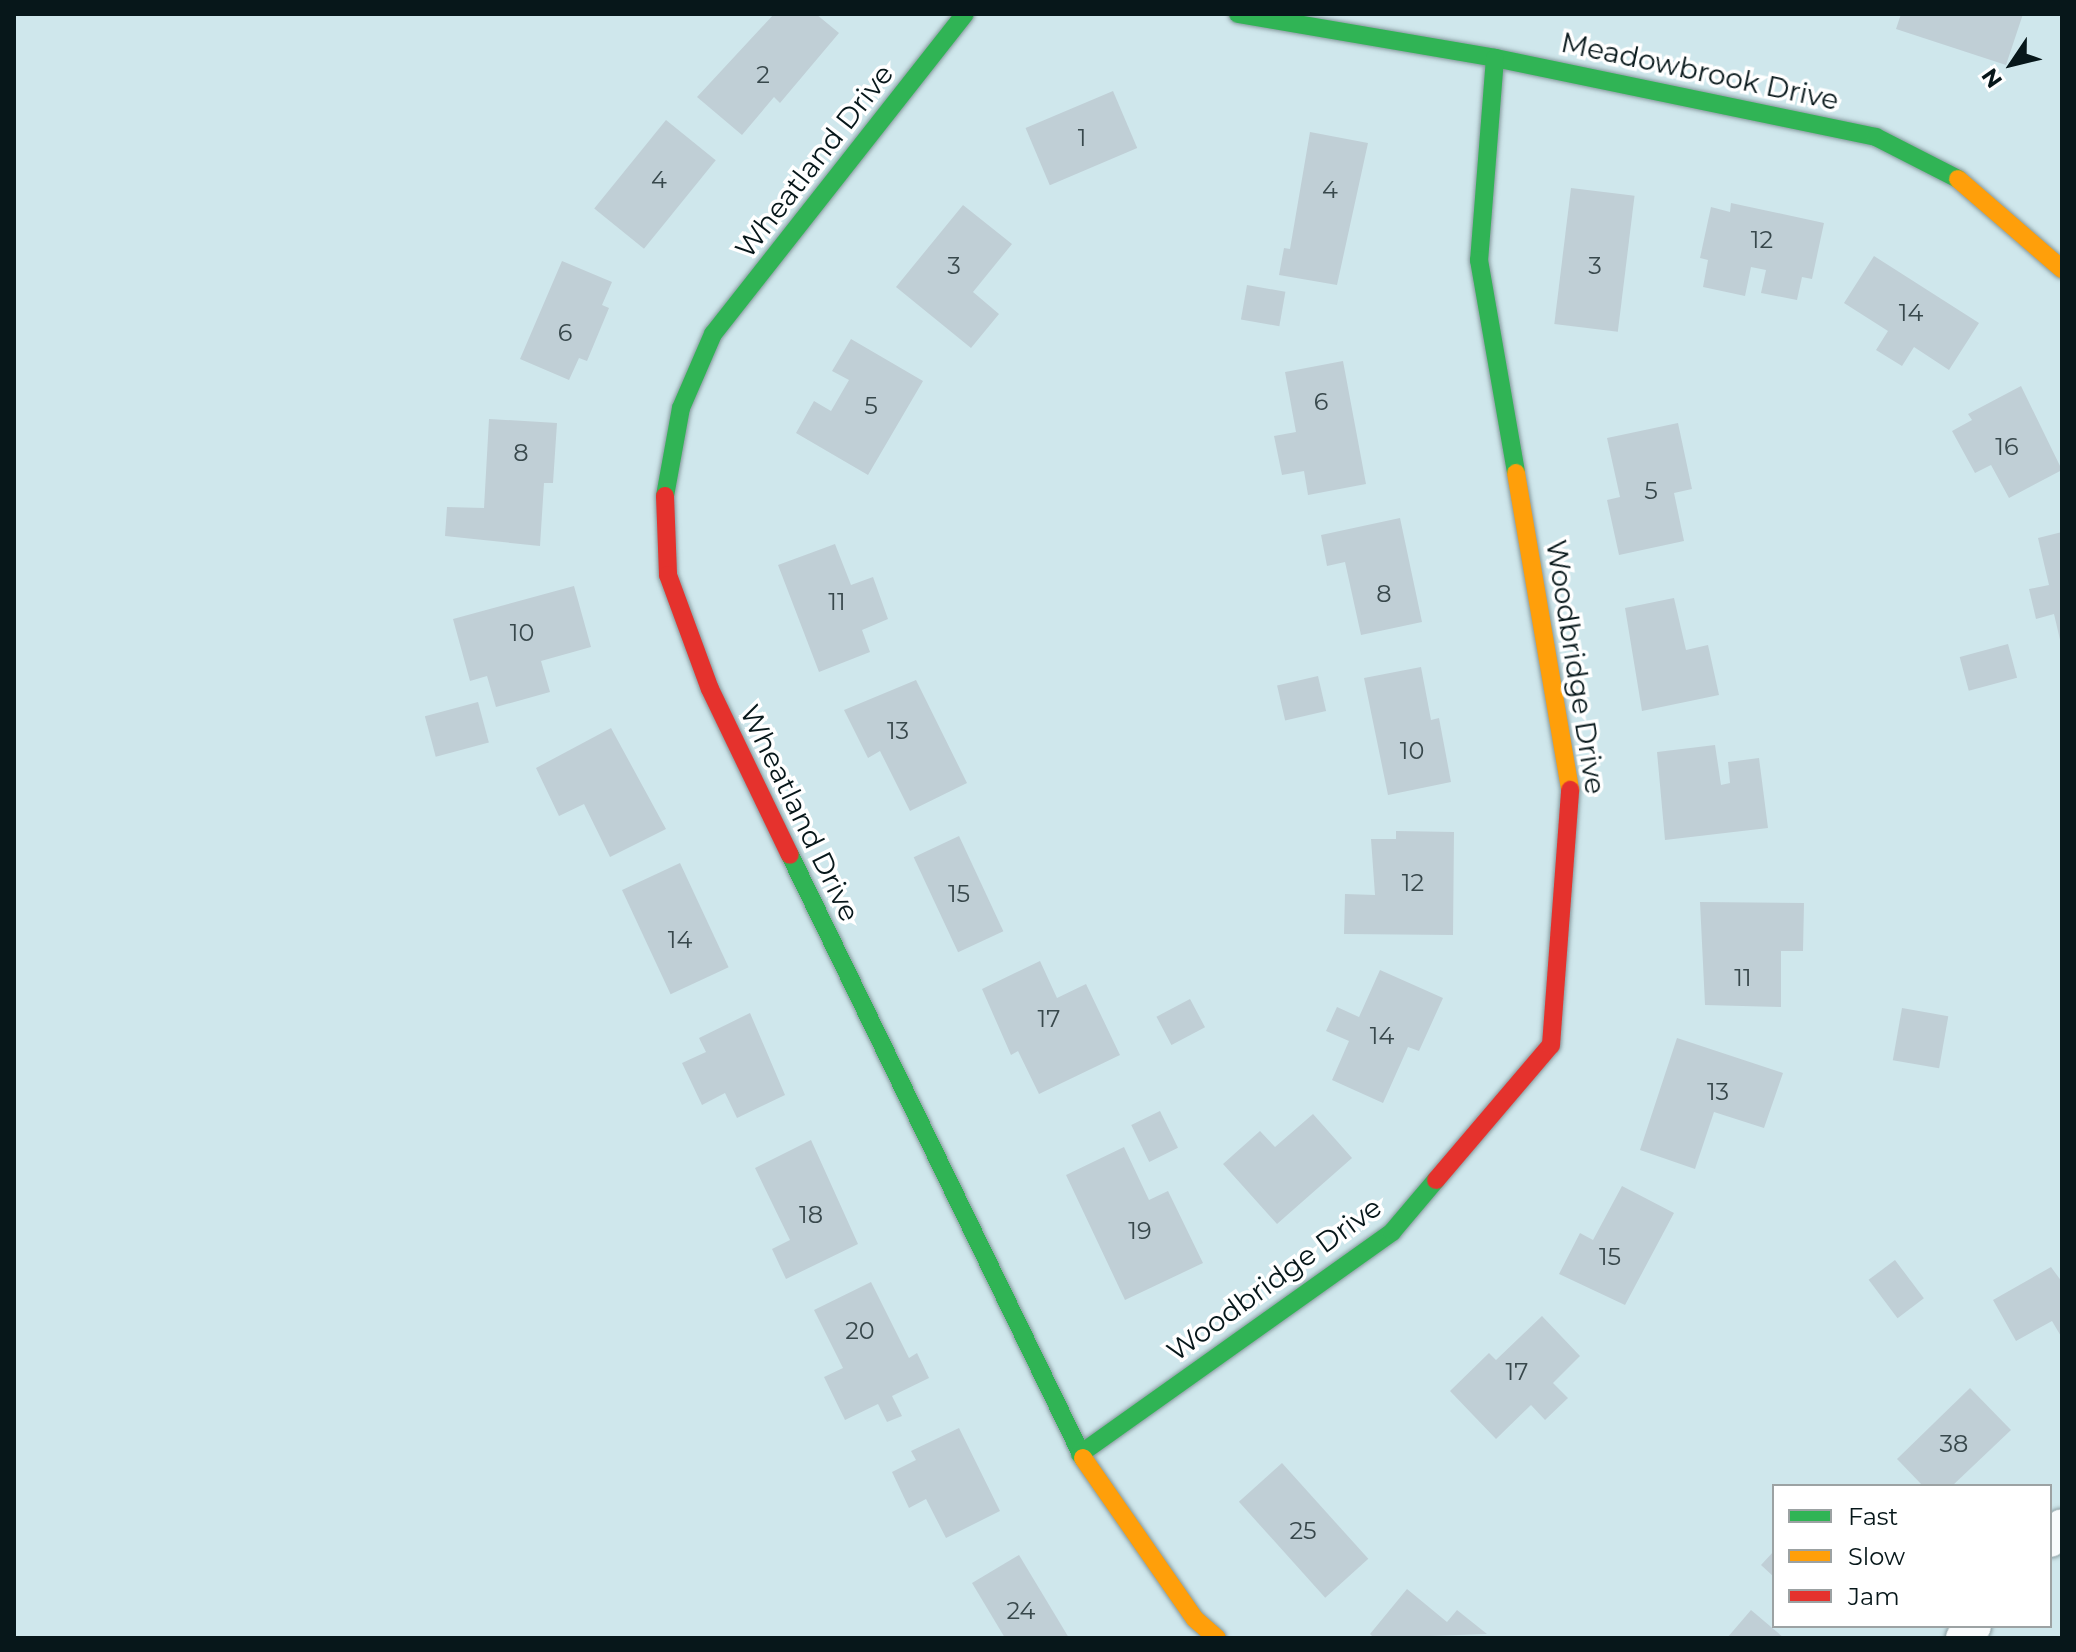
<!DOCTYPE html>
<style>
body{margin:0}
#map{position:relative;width:2076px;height:1652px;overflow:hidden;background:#cfe7ec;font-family:Montserrat,sans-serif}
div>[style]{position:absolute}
.building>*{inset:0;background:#c0cfd6;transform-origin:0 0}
.roads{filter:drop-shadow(0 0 2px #86999d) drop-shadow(0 0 2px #86999d)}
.street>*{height:34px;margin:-17px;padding:0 17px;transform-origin:17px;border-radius:17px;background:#f8fbfc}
.fast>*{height:18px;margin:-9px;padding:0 9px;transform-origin:9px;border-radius:9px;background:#30b455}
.slow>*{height:18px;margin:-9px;padding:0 9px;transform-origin:9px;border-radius:9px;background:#ff9f0a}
.jam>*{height:18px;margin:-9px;padding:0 9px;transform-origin:9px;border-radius:9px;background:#e5322d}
span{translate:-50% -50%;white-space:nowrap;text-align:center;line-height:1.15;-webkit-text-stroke:7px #fff;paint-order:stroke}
.number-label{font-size:24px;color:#38484c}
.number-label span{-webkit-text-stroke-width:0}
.street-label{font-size:28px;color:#07171a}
.frame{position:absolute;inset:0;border:16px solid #07171a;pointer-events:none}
.legend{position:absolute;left:1772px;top:1484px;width:280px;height:144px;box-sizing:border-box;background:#fff;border:2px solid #9ca2a3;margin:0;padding:10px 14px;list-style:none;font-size:24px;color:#07171a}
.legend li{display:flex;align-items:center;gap:16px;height:40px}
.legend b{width:40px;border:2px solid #9ca2a3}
.north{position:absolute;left:1972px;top:24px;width:80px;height:80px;-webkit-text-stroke:6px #fff;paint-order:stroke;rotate:235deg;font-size:22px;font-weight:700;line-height:32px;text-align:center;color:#07171a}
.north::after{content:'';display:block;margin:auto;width:28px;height:36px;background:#07171a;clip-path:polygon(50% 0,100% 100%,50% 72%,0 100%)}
</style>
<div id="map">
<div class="building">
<div style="clip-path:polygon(774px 14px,816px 14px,839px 33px,780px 103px,774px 97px,742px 135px,697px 97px)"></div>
<div style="clip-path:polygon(1901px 14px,2023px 14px,2006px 65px,1896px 29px)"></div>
<div style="left:1113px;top:91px;width:62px;height:95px;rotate:67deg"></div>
<div style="left:666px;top:120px;width:64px;height:114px;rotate:39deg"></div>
<div style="clip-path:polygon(1310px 132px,1368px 143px,1337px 285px,1279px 275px,1284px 248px,1290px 249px)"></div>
<div style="left:1571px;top:188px;width:64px;height:137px;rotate:7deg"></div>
<div style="clip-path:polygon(1731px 203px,1824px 223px,1812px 279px,1802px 277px,1797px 300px,1761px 293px,1766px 270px,1751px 267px,1745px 296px,1703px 287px,1708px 260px,1700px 258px,1711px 207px,1730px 212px)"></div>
<div style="clip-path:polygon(963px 205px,1012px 244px,973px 292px,999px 314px,971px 348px,896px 287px)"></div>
<div style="clip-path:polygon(1874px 256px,1979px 323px,1949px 370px,1914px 347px,1902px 366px,1876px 350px,1888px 331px,1844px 303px)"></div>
<div style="clip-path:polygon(562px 261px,612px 282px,602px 305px,609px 308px,587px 361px,579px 358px,569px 380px,520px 359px)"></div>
<div style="left:1247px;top:285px;width:39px;height:35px;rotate:10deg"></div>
<div style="clip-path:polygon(851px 339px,923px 381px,868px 475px,796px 433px,814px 401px,831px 411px,849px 380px,832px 371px)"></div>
<div style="clip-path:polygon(1343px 361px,1366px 484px,1308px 495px,1304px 471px,1282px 475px,1274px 436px,1296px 432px,1285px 372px)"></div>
<div style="clip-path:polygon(2021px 386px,2062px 470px,2009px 498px,1991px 465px,1975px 473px,1952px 431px,1972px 420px,1968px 414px)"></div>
<div style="clip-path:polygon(489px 419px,557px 423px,553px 483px,544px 483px,540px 546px,445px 536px,447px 507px,484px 508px)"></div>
<div style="clip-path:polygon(1678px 423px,1692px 489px,1674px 493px,1684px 541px,1619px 555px,1607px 500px,1620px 497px,1607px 438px)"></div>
<div style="clip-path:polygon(1400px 518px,1422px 622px,1361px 635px,1345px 562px,1327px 566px,1321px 535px)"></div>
<div style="clip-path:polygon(2062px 532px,2062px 643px,2061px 644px,2054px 614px,2036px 619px,2029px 589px,2049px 585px,2038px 538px)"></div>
<div style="clip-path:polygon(835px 544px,851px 585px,873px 577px,888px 619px,862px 630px,870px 652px,819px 672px,778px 565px)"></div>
<div style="clip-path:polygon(574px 586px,591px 647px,541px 661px,550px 692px,496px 707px,487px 676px,470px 681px,453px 619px)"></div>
<div style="clip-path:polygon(1674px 598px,1686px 650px,1708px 645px,1719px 695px,1642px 711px,1625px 608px)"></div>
<div style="left:2008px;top:644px;width:35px;height:50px;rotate:75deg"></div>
<div style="clip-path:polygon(1421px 667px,1431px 720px,1439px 718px,1451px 782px,1388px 795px,1364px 678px)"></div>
<div style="left:1318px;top:676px;width:36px;height:42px;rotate:77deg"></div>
<div style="clip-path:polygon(916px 680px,967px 783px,910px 811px,880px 751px,868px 758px,844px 710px)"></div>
<div style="left:478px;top:702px;width:42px;height:55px;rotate:75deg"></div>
<div style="clip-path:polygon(611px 728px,666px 829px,610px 857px,584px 804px,559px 816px,536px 768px)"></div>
<div style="clip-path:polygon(1715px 745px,1721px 785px,1730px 783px,1728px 762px,1759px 758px,1768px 828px,1665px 840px,1657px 752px)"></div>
<div style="clip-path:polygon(1396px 831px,1454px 832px,1453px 935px,1344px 934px,1345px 894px,1375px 895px,1371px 839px,1396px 839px)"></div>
<div style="left:959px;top:836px;width:105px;height:50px;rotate:65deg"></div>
<div style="left:680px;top:863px;width:115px;height:64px;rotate:65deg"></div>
<div style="clip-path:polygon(1700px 902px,1804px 903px,1803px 951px,1781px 951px,1781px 1007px,1705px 1005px)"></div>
<div style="clip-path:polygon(1040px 961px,1057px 998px,1086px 984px,1120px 1055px,1039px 1094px,1018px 1051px,1011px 1055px,982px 989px)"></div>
<div style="clip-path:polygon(1380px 970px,1443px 998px,1419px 1051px,1408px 1047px,1383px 1103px,1332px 1080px,1349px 1041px,1326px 1031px,1337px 1007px,1359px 1017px)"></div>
<div style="left:1190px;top:999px;width:32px;height:38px;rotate:62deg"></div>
<div style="left:1902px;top:1008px;width:47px;height:53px;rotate:10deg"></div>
<div style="clip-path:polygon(750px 1013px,785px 1095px,737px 1118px,725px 1093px,702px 1105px,682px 1063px,706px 1052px,699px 1038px)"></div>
<div style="clip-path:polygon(1677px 1038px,1783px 1073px,1764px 1128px,1714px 1112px,1695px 1169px,1640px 1150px)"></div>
<div style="left:1160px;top:1111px;width:41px;height:32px;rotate:64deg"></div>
<div style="clip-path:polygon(1313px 1114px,1352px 1158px,1277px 1224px,1223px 1164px,1260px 1131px,1275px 1147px)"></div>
<div style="clip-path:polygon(811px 1140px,858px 1244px,786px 1279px,772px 1249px,790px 1240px,755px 1168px)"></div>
<div style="clip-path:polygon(1124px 1147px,1149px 1200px,1168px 1191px,1203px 1263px,1125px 1300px,1066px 1175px)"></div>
<div style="clip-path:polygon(1622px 1186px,1674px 1213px,1625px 1305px,1559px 1274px,1580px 1233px,1593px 1240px)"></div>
<div style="left:1895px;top:1260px;width:48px;height:33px;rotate:53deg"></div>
<div style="clip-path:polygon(2051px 1267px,2062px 1282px,2062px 1338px,2052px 1321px,2016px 1341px,1993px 1300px)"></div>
<div style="clip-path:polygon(871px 1282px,909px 1358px,917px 1353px,929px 1378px,892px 1396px,902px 1416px,887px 1422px,878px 1404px,845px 1420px,824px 1377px,843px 1368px,814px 1310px)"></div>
<div style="clip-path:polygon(1542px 1316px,1580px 1356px,1553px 1383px,1568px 1398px,1545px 1420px,1531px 1405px,1496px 1439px,1450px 1391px,1489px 1353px,1496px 1360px)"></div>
<div style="clip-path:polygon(1970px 1388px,2011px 1430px,1952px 1486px,1923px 1486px,1897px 1459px)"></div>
<div style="clip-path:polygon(959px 1428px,1000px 1511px,946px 1538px,926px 1499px,909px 1508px,892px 1472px,916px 1460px,911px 1451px)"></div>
<div style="left:1282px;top:1463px;width:129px;height:58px;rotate:48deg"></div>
<div style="clip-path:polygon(1774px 1551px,1774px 1577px,1761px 1565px)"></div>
<div style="clip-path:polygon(1019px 1555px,1069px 1638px,1005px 1638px,972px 1583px)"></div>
<div style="clip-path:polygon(1407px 1589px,1447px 1622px,1457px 1610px,1487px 1634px,1374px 1638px,1370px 1634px)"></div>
<div style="clip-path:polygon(1751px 1610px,1784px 1638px,1727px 1638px)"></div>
</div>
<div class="roads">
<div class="street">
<div style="left:2050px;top:1540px;width:18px;rotate:-49deg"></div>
<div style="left:1963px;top:1638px;width:16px;rotate:-47deg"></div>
</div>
<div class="fast">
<div style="left:1238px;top:14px;width:261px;rotate:9.7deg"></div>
<div style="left:1495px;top:58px;width:389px;rotate:11.7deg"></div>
<div style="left:1876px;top:137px;width:92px;rotate:27.1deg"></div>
<div style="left:1495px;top:58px;width:203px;rotate:94.5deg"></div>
<div style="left:1479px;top:260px;width:216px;rotate:80.1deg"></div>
<div style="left:665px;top:496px;width:89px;rotate:-79.7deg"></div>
<div style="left:681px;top:408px;width:81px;rotate:-66.6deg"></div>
<div style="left:713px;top:334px;width:407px;rotate:-51.8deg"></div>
<div style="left:790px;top:855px;width:670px;rotate:64.08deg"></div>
<div style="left:1080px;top:1454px;width:383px;rotate:-35.4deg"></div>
<div style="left:1392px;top:1232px;width:68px;rotate:-49.8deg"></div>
</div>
<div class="slow">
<div style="left:1958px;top:179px;width:138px;rotate:40.9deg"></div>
<div style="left:1516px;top:473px;width:322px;rotate:80.3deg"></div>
<div style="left:1083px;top:1458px;width:196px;rotate:55.2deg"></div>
<div style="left:1195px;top:1619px;width:29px;rotate:41deg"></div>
</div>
<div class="jam">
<div style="left:665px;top:496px;width:79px;rotate:87.8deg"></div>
<div style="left:668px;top:575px;width:121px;rotate:69.8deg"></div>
<div style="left:710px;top:689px;width:184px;rotate:64.3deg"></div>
<div style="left:1436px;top:1180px;width:177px;rotate:-49.6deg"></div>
<div style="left:1551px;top:1045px;width:256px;rotate:-85.7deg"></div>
</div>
</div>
<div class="number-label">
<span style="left:763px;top:75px">2</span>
<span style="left:1082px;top:138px">1</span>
<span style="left:659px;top:180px">4</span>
<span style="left:1330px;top:190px">4</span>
<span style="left:1762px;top:240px">12</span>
<span style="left:954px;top:266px">3</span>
<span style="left:1595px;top:266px">3</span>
<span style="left:1911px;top:313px">14</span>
<span style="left:565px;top:333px">6</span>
<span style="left:1321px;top:402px">6</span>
<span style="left:871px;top:406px">5</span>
<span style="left:2007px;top:447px">16</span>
<span style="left:521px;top:453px">8</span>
<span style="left:1651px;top:491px">5</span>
<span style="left:1384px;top:594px">8</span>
<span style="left:837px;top:602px">11</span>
<span style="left:522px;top:633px">10</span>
<span style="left:898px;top:731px">13</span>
<span style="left:1412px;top:751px">10</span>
<span style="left:1413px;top:883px">12</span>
<span style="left:959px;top:894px">15</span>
<span style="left:680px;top:940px">14</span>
<span style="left:1743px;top:978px">11</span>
<span style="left:1049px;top:1019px">17</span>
<span style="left:1382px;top:1036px">14</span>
<span style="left:1718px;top:1092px">13</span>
<span style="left:811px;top:1215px">18</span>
<span style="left:1140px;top:1231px">19</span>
<span style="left:1610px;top:1257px">15</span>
<span style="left:860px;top:1331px">20</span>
<span style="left:1517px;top:1372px">17</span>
<span style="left:1954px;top:1444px">38</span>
<span style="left:1303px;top:1531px">25</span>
<span style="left:1021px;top:1611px">24</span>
</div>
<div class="street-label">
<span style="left:1700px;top:71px;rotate:12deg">Meadowbrook Drive</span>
<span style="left:814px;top:161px;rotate:-52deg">Wheatland Drive</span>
<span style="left:1576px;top:667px;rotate:81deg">Woodbridge Drive</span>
<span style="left:800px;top:813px;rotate:64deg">Wheatland Drive</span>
<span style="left:1274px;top:1279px;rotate:-36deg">Woodbridge Drive</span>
</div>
<div class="frame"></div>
<ul class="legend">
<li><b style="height:10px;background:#30b455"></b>Fast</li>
<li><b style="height:10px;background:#ff9f0a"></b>Slow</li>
<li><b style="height:10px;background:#e5322d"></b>Jam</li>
</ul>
<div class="north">N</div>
</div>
